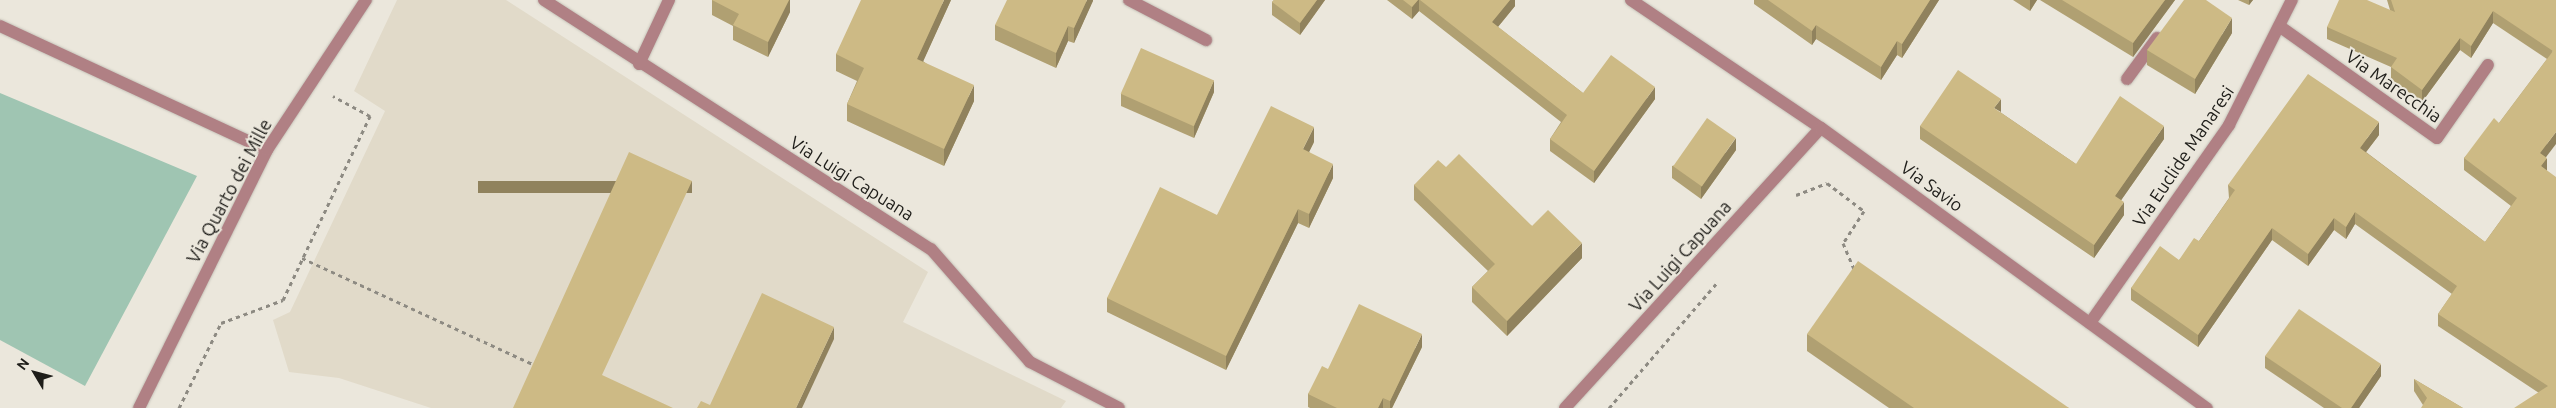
<!DOCTYPE html>
<style>
body{margin:0}
#map{position:relative;width:2556px;height:408px;overflow:hidden;background:#ebe7dc;font-family:Ubuntu,sans-serif}
div>[style]{position:absolute}
.built>*{inset:0;background:#e1dac9}
.green>*{inset:0;background:#9fc5b2}
.path>*{height:3px;margin-top:-1.5px;transform-origin:0;background:repeating-linear-gradient(90deg,#8d8a82 0 4px,transparent 0 8px)}
.roads{filter:drop-shadow(0 0 1px #c6c3b9) drop-shadow(0 0 1px #c6c3b9)}
.service>*{height:12px;margin:-6px;padding:0 6px;transform-origin:6px;border-radius:6px;background:#b08084}
.minor>*{height:12px;margin:-6px;padding:0 6px;transform-origin:6px;border-radius:6px;background:#b08084}
.tertiary>*{height:12px;margin:-6px;padding:0 6px;transform-origin:6px;border-radius:6px;background:#b08084}
.wall>*{inset:0;background:#b0a072}
.shaded-wall>*{inset:0;background:#90825d;transform-origin:0 0}
.building>*{inset:0;background:#cdba85;transform-origin:0 0}
span{translate:-50% -50%;white-space:nowrap;text-align:center;line-height:1.15;-webkit-text-stroke:4px #ebe7dc;paint-order:stroke}
.street-label{font-size:18px;color:#1e1d19}
.north{position:absolute;left:10px;top:348px;width:50px;height:50px;-webkit-text-stroke:4px #ebe7dc;paint-order:stroke;rotate:307deg;font-size:14px;font-weight:700;line-height:20px;text-align:center;color:#1e1d19}
.north::after{content:'';display:block;margin:auto;width:18px;height:22px;background:#1e1d19;clip-path:polygon(50% 0,100% 100%,50% 72%,0 100%)}
</style>
<div id="map">
<div class="built">
<div style="clip-path:polygon(397px 0,506px 0,928px 272px,903px 322px,1066px 401px,1061px 408px,431px 408px,339px 378px,289px 372px,273px 320px,290px 312px,385px 111px,354px 91px)"></div>
</div>
<div class="green">
<div style="clip-path:polygon(0 93px,197px 176px,85px 386px,0 340px)"></div>
</div>
<div class="path">
<div style="left:1796px;top:195px;width:33px;rotate:-21deg"></div>
<div style="left:1827px;top:183px;width:46px;rotate:37.1deg"></div>
<div style="left:1864px;top:211px;width:38px;rotate:123deg"></div>
<div style="left:1843px;top:243px;width:30px;rotate:67deg"></div>
<div style="left:302px;top:258px;width:256px;rotate:24.7deg"></div>
<div style="left:179px;top:408px;width:95px;rotate:-63.7deg"></div>
<div style="left:221px;top:323px;width:66px;rotate:-20.4deg"></div>
<div style="left:283px;top:300px;width:204px;rotate:-64.7deg"></div>
<div style="left:370px;top:116px;width:42px;rotate:-151.6deg"></div>
<div style="left:1609px;top:408px;width:165px;rotate:-49.2deg"></div>
</div>
<div class="roads">
<div class="service">
<div style="left:0;top:26px;width:294px;rotate:24.9deg"></div>
</div>
<div class="minor">
<div style="left:544px;top:0;width:460px;rotate:32.8deg"></div>
<div style="left:931px;top:249px;width:150px;rotate:48.8deg"></div>
<div style="left:1030px;top:362px;width:100px;rotate:27.3deg"></div>
<div style="left:1129px;top:0;width:87px;rotate:27.5deg"></div>
<div style="left:2282px;top:28px;width:190px;rotate:35.4deg"></div>
<div style="left:2437px;top:138px;width:89px;rotate:-55.1deg"></div>
<div style="left:639px;top:64px;width:71px;rotate:-64.9deg"></div>
<div style="left:2127px;top:79px;width:51px;rotate:-53.8deg"></div>
<div style="left:2090px;top:323px;width:242px;rotate:-54.9deg"></div>
<div style="left:2229px;top:125px;width:140px;rotate:-63.3deg"></div>
<div style="left:139px;top:408px;width:288px;rotate:-63.6deg"></div>
<div style="left:267px;top:150px;width:180px;rotate:-56.6deg"></div>
<div style="left:1565px;top:408px;width:379px;rotate:-47.6deg"></div>
</div>
<div class="tertiary">
<div style="left:1631px;top:0;width:229px;rotate:34deg"></div>
<div style="left:1821px;top:128px;width:477px;rotate:36deg"></div>
</div>
</div>
<div class="wall">
<div style="clip-path:polygon(712px 0,790px 0,790px 12px,768px 57px,733px 40px,733px 26px,712px 15px)"></div>
<div style="clip-path:polygon(951px 0,923px 61px,974px 101px,944px 166px,847px 121px,847px 104px,857px 81px,836px 71px,836px 54px)"></div>
<div style="clip-path:polygon(1093px 0,1074px 43px,1068px 41px,1056px 68px,995px 40px,995px 25px)"></div>
<div style="clip-path:polygon(1274px 0,1325px 0,1300px 35px,1272px 15px,1272px 2px)"></div>
<div style="clip-path:polygon(1387px 0,1515px 0,1515px 6px,1498px 27px,1583px 93px,1655px 99px,1594px 183px,1550px 151px,1550px 139px,1561px 122px,1419px 11px,1412px 19px)"></div>
<div style="clip-path:polygon(1754px 0,1939px 0,1902px 58px,1897px 55px,1881px 80px,1816px 39px,1812px 45px,1754px 4px)"></div>
<div style="clip-path:polygon(2013px 0,2037px 0,2030px 11px)"></div>
<div style="clip-path:polygon(2040px 0,2175px 0,2133px 57px)"></div>
<div style="clip-path:polygon(2238px 0,2253px 0,2249px 5px)"></div>
<div style="clip-path:polygon(2387px 0,2556px 0,2546px 158px,2556px 408px,2539px 393px,2438px 326px,2438px 314px,2452px 294px,2355px 224px,2346px 239px,2334px 230px,2308px 266px,2272px 240px,2198px 347px,2131px 300px,2131px 288px,2179px 260px,2199px 241px,2229px 198px,2228px 185px,2379px 135px,2366px 152px,2485px 242px,2511px 206px,2464px 170px,2464px 158px,2499px 123px,2547px 59px,2493px 23px,2471px 58px,2460px 50px,2422px 102px,2391px 79px,2391px 67px,2327px 39px,2327px 27px,2390px 10px)"></div>
<div style="clip-path:polygon(2232px 33px,2195px 94px,2147px 65px,2147px 50px)"></div>
<div style="clip-path:polygon(1214px 92px,1194px 138px,1121px 106px,1121px 94px)"></div>
<div style="clip-path:polygon(2000px 112px,2076px 164px,2164px 139px,2121px 200px,2124px 215px,2094px 258px,1920px 139px,1920px 126px)"></div>
<div style="clip-path:polygon(1314px 142px,1309px 152px,1333px 178px,1309px 228px,1298px 223px,1226px 370px,1107px 312px,1107px 298px)"></div>
<div style="clip-path:polygon(1736px 150px,1701px 199px,1672px 178px,1672px 166px)"></div>
<div style="clip-path:polygon(1446px 167px,1532px 226px,1582px 258px,1507px 336px,1472px 302px,1472px 287px,1488px 271px,1414px 200px,1414px 185px)"></div>
<div style="clip-path:polygon(1807px 334px,2069px 408px,1889px 408px,1807px 351px)"></div>
<div style="clip-path:polygon(1422px 347px,1392px 408px,1310px 408px,1308px 407px,1308px 394px,1328px 369px)"></div>
<div style="clip-path:polygon(2265px 356px,2381px 376px,2359px 408px,2324px 408px,2265px 368px)"></div>
<div style="clip-path:polygon(2414px 379px,2463px 408px,2423px 405px,2414px 391px)"></div>
</div>
<div class="shaded-wall">
<div style="clip-path:polygon(789px 0,790px 0,790px 12px,768px 57px,768px 42px)"></div>
<div style="clip-path:polygon(944px 0,951px 0,917px 75px,917px 59px)"></div>
<div style="clip-path:polygon(1087px 0,1093px 0,1093px 1px,1074px 43px,1074px 28px)"></div>
<div style="clip-path:polygon(1317px 0,1325px 0,1300px 35px,1300px 23px)"></div>
<div style="clip-path:polygon(1418px 0,1419px 0,1419px 11px,1412px 19px,1412px 7px)"></div>
<div style="clip-path:polygon(1510px 0,1515px 0,1515px 6px,1492px 34px,1492px 22px)"></div>
<div style="clip-path:polygon(1930px 0,1939px 0,1902px 58px,1902px 44px)"></div>
<div style="clip-path:polygon(2030px 0,2037px 0,2030px 11px)"></div>
<div style="clip-path:polygon(2165px 0,2175px 0,2133px 57px,2133px 43px)"></div>
<div style="clip-path:polygon(2249px 0,2253px 0,2249px 5px)"></div>
<div style="clip-path:polygon(2493px 11px,2493px 23px,2471px 58px,2471px 46px)"></div>
<div style="clip-path:polygon(2232px 18px,2232px 33px,2195px 94px,2195px 79px)"></div>
<div style="clip-path:polygon(1816px 25px,1816px 39px,1812px 45px,1812px 31px)"></div>
<div style="clip-path:polygon(1068px 26px,1068px 41px,1056px 68px,1056px 53px)"></div>
<div style="clip-path:polygon(2460px 38px,2460px 50px,2422px 102px,2422px 90px)"></div>
<div style="clip-path:polygon(1897px 41px,1897px 55px,1881px 80px,1881px 67px)"></div>
<div style="clip-path:polygon(1214px 80px,1214px 92px,1194px 138px,1194px 126px)"></div>
<div style="clip-path:polygon(974px 85px,974px 101px,944px 166px,944px 149px)"></div>
<div style="clip-path:polygon(1655px 87px,1655px 99px,1594px 183px,1594px 171px)"></div>
<div style="clip-path:polygon(2001px 99px,2001px 112px,1994px 108px)"></div>
<div style="clip-path:polygon(2379px 122px,2379px 135px,2360px 160px,2360px 148px)"></div>
<div style="clip-path:polygon(2164px 126px,2164px 139px,2115px 209px,2115px 196px)"></div>
<div style="clip-path:polygon(1314px 127px,1314px 142px,1303px 164px,1303px 149px)"></div>
<div style="clip-path:polygon(2556px 132px,2556px 144px,2540px 165px,2540px 153px)"></div>
<div style="clip-path:polygon(1736px 138px,1736px 150px,1701px 199px,1701px 187px)"></div>
<div style="clip-path:polygon(2547px 158px,2547px 171px,2541px 166px)"></div>
<div style="clip-path:polygon(1333px 164px,1333px 178px,1309px 228px,1309px 214px)"></div>
<div style="left:692px;top:181px;width:12px;height:214px;rotate:90deg"></div>
<div style="clip-path:polygon(2124px 202px,2124px 215px,2094px 258px,2094px 245px)"></div>
<div style="clip-path:polygon(1298px 209px,1298px 223px,1226px 370px,1226px 356px)"></div>
<div style="clip-path:polygon(2355px 212px,2355px 224px,2346px 239px,2346px 227px)"></div>
<div style="clip-path:polygon(2334px 218px,2334px 230px,2308px 266px,2308px 254px)"></div>
<div style="clip-path:polygon(2272px 228px,2272px 240px,2198px 347px,2198px 335px)"></div>
<div style="clip-path:polygon(1582px 243px,1582px 258px,1507px 336px,1507px 321px)"></div>
<div style="clip-path:polygon(834px 327px,834px 339px,802px 408px,796px 408px)"></div>
<div style="clip-path:polygon(1422px 334px,1422px 347px,1392px 408px,1390px 408px,1390px 401px)"></div>
<div style="clip-path:polygon(2381px 364px,2381px 376px,2359px 408px,2351px 408px)"></div>
<div style="clip-path:polygon(1383px 398px,1383px 408px,1378px 408px)"></div>
</div>
<div class="building">
<div style="clip-path:polygon(712px 0,789px 0,768px 42px,733px 25px,739px 14px)"></div>
<div style="clip-path:polygon(861px 0,944px 0,917px 59px,974px 85px,944px 149px,847px 104px,864px 68px,836px 54px)"></div>
<div style="clip-path:polygon(1007px 0,1087px 0,1074px 28px,1068px 26px,1056px 53px,995px 25px)"></div>
<div style="clip-path:polygon(1274px 0,1317px 0,1300px 23px,1272px 2px)"></div>
<div style="clip-path:polygon(1403px 0,1418px 0,1412px 7px)"></div>
<div style="clip-path:polygon(1420px 0,1510px 0,1492px 22px,1583px 93px,1611px 55px,1655px 87px,1594px 171px,1550px 139px,1567px 115px)"></div>
<div style="clip-path:polygon(1768px 0,1930px 0,1902px 44px,1897px 41px,1881px 67px,1816px 25px,1812px 31px)"></div>
<div style="clip-path:polygon(2062px 0,2165px 0,2133px 43px)"></div>
<div style="clip-path:polygon(2184px 0,2206px 0,2232px 18px,2195px 79px,2147px 50px)"></div>
<div style="clip-path:polygon(2339px 0,2367px 0,2395px 12px,2391px 0,2556px 0,2556px 132px,2540px 153px,2547px 158px,2541px 166px,2556px 177px,2556px 408px,2514px 408px,2548px 386px,2438px 314px,2457px 286px,2355px 212px,2346px 227px,2334px 218px,2308px 254px,2272px 228px,2198px 335px,2131px 288px,2160px 246px,2179px 260px,2194px 238px,2199px 241px,2235px 190px,2228px 185px,2308px 74px,2379px 122px,2360px 148px,2485px 242px,2517px 198px,2464px 158px,2494px 118px,2499px 123px,2553px 51px,2493px 11px,2471px 46px,2460px 38px,2422px 90px,2391px 67px,2397px 58px,2327px 27px)"></div>
<div style="left:1141px;top:48px;width:80px;height:50px;rotate:24deg"></div>
<div style="clip-path:polygon(1958px 70px,2001px 99px,1994px 108px,2076px 164px,2120px 96px,2164px 126px,2115px 196px,2124px 202px,2094px 245px,1920px 126px)"></div>
<div style="clip-path:polygon(1271px 106px,1314px 127px,1303px 149px,1333px 164px,1309px 214px,1298px 209px,1226px 356px,1107px 298px,1160px 187px,1217px 215px)"></div>
<div style="left:1707px;top:118px;width:35px;height:59px;rotate:35deg"></div>
<div style="clip-path:polygon(629px 152px,692px 181px,602px 375px,673px 408px,513px 408px)"></div>
<div style="clip-path:polygon(1459px 154px,1532px 226px,1548px 210px,1582px 243px,1507px 321px,1472px 287px,1495px 264px,1414px 185px,1438px 160px,1446px 167px)"></div>
<div style="clip-path:polygon(1858px 261px,2069px 408px,1914px 408px,1807px 334px)"></div>
<div style="clip-path:polygon(762px 293px,834px 327px,796px 408px,697px 408px,701px 401px,710px 405px)"></div>
<div style="clip-path:polygon(1359px 304px,1422px 334px,1390px 401px,1383px 398px,1378px 408px,1337px 408px,1308px 394px,1322px 366px,1328px 369px)"></div>
<div style="clip-path:polygon(2299px 309px,2381px 364px,2351px 408px,2342px 408px,2265px 356px)"></div>
<div style="clip-path:polygon(2414px 379px,2463px 408px,2421px 408px,2427px 398px)"></div>
</div>
<div class="street-label">
<span style="left:2394px;top:86px;rotate:35deg">Via Marecchia</span>
<span style="left:2183px;top:156px;rotate:-56deg">Via Euclide Manaresi</span>
<span style="left:852px;top:178px;rotate:32deg">Via Luigi Capuana</span>
<span style="left:1932px;top:186px;rotate:36deg">Via Savio</span>
<span style="left:229px;top:191px;rotate:-62deg">Via Quarto dei Mille</span>
<span style="left:1680px;top:256px;rotate:-48deg">Via Luigi Capuana</span>
</div>
<div class="north">N</div>
</div>
